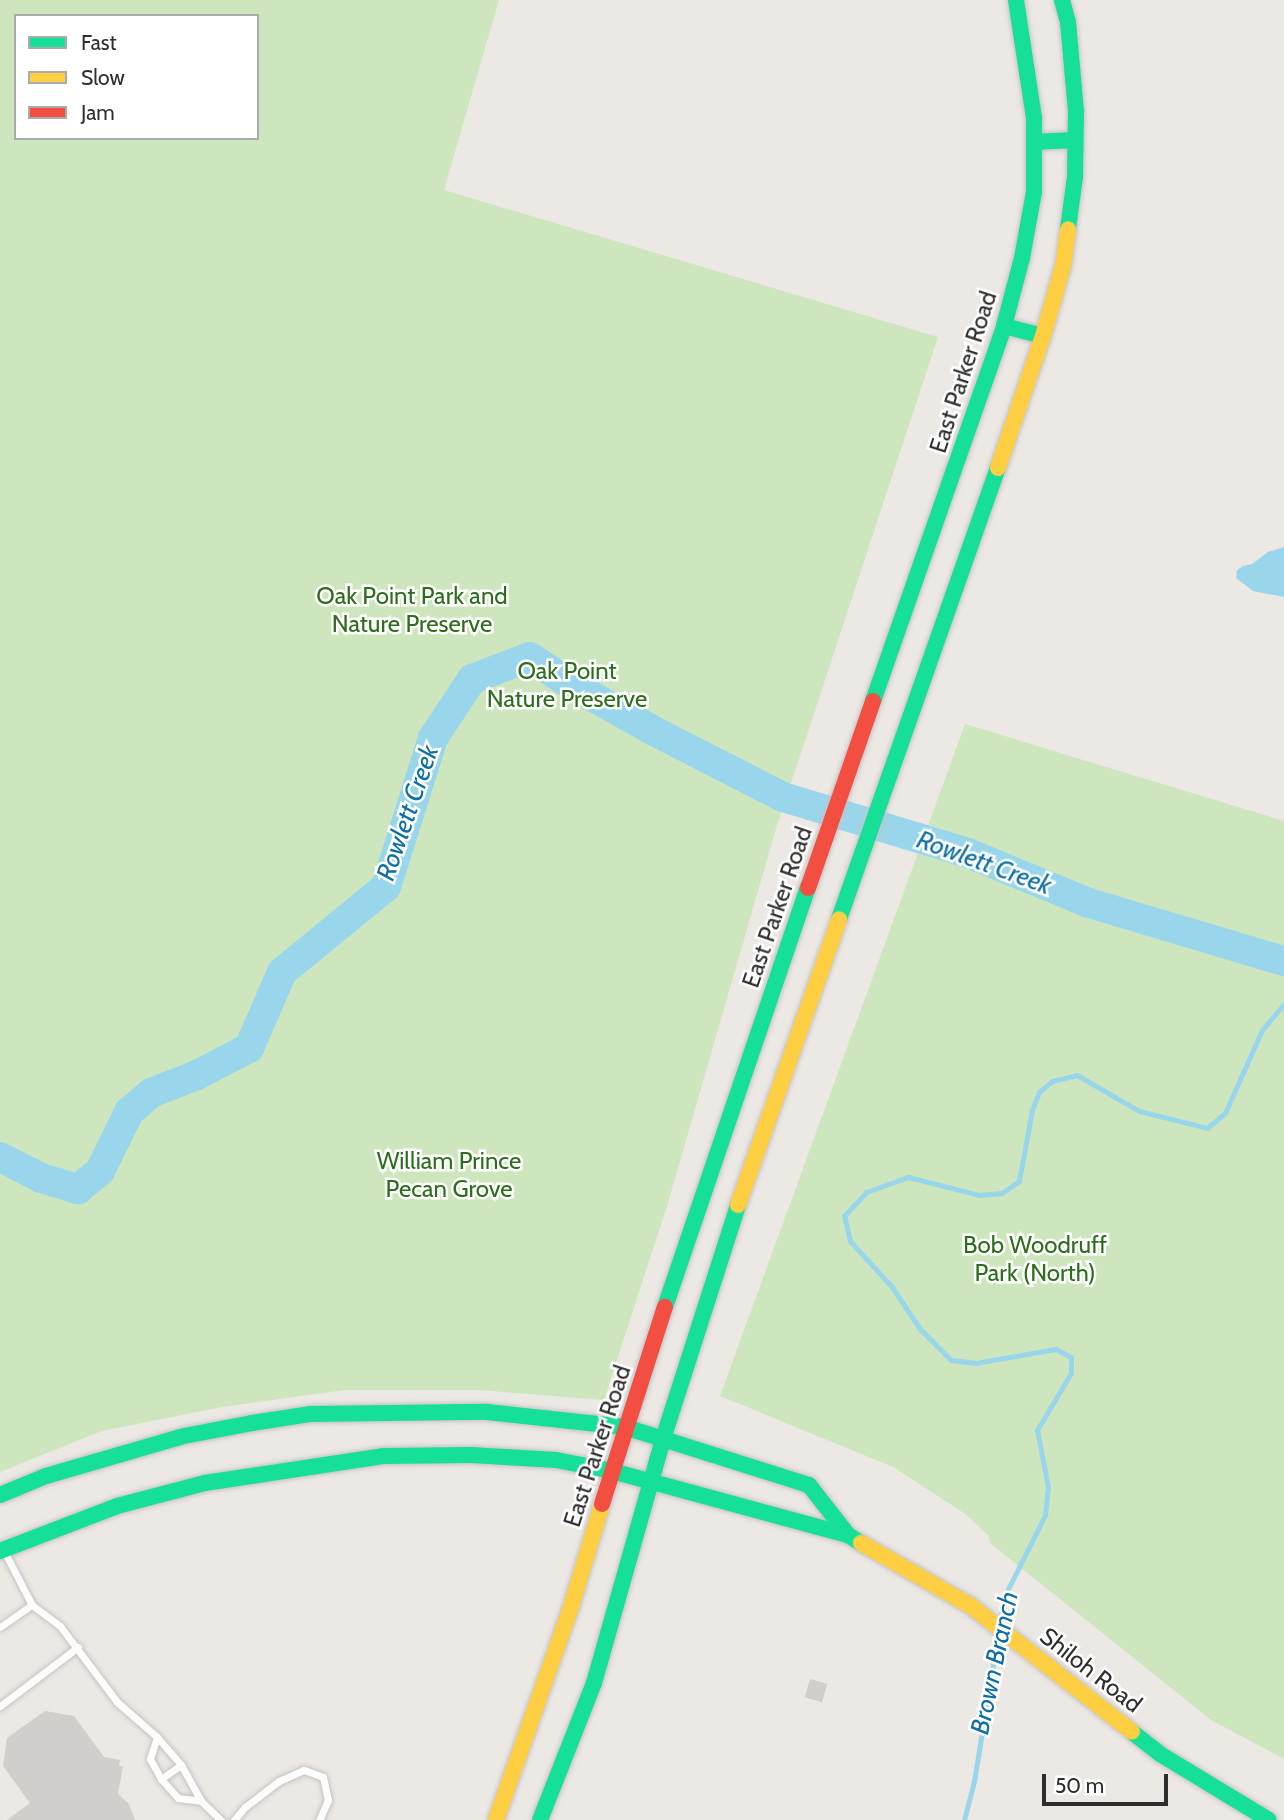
<!DOCTYPE html>
<style>
body{margin:0}
#map{position:relative;width:1284px;height:1820px;overflow:hidden;background:#ece8e4;font-family:Cabin,sans-serif}
div>[style]{position:absolute}
.green>*{inset:0;background:#cee6be}
.water>*{inset:0;background:#99d6ec}
.stream>*{height:5px;margin:-2.5px;padding:0 2.5px;transform-origin:2.5px;border-radius:2.5px;background:#99d6ec}
.river>*{height:30px;margin:-15px;padding:0 15px;transform-origin:15px;border-radius:15px;background:#99d6ec}
.building>*{inset:0;background:#d1cecb;transform-origin:0 0}
.roads{filter:drop-shadow(0 0 2px #c5c4c5) drop-shadow(0 0 2px #c5c4c5)}
.lane>*{height:7px;margin:-3.5px;padding:0 3.5px;transform-origin:3.5px;border-radius:3.5px;background:#fcfcfb}
.fast>*{height:16px;margin:-8px;padding:0 8px;transform-origin:8px;border-radius:8px;background:#16e098}
.slow>*{height:16px;margin:-8px;padding:0 8px;transform-origin:8px;border-radius:8px;background:#ffcf43}
.jam>*{height:16px;margin:-8px;padding:0 8px;transform-origin:8px;border-radius:8px;background:#f24e42}
span{translate:-50% -50%;white-space:nowrap;text-align:center;line-height:1.15;-webkit-text-stroke:5px #fff;paint-order:stroke}
.street-label{font-size:24px;color:#2e2e2e}
.park-label{font-size:24px;color:#2c6e1b}
.water-label{font-size:26px;color:#0d6fa3;font-style:italic}
.legend{position:absolute;left:14px;top:14px;width:245px;height:126px;box-sizing:border-box;background:#fff;border:2px solid #ababab;margin:0;padding:9px 12px;list-style:none;font-size:21px;color:#2e2e2e}
.legend li{display:flex;align-items:center;gap:14px;height:35px}
.legend b{width:35px;border:2px solid #ababab}
.scale{position:absolute;left:1042px;top:1774px;width:126px;height:32px;box-sizing:border-box;border:4px solid #2e2e2e;border-top:0;padding-left:9px;font-size:21px;line-height:24px;white-space:nowrap;color:#2e2e2e;-webkit-text-stroke:5px #fff;paint-order:stroke}
</style>
<div id="map">
<div class="green">
<div style="clip-path:polygon(evenodd,0 0,499px 0,444px 190px,938px 337px,775px 832px,668px 1203px,604px 1400px,477px 1390px,345px 1390px,222px 1407px,102px 1431px,0 1472px,0 0,16px 16px,257px 16px,257px 138px,16px 138px,16px 16px)"></div>
<div style="clip-path:polygon(965px 724px,1284px 821px,1284px 1759px,1211px 1720px,990px 1543px,989px 1536px,964px 1513px,893px 1467px,720px 1396px)"></div>
</div>
<div class="water">
<div style="clip-path:polygon(1284px 547px,1284px 597px,1253px 591px,1236px 578px,1237px 570px,1243px 566px,1252px 564px,1268px 552px)"></div>
</div>
<div class="stream">
<div style="left:1000px;top:1621px;width:24px;rotate:-81deg"></div>
<div style="left:1004px;top:1597px;width:92px;rotate:-63.4deg"></div>
<div style="left:1045px;top:1515px;width:28px;rotate:-84deg"></div>
<div style="left:1048px;top:1487px;width:58px;rotate:-100.9deg"></div>
<div style="left:1037px;top:1430px;width:66px;rotate:-59.2deg"></div>
<div style="left:1071px;top:1373px;width:16px;rotate:-90deg"></div>
<div style="left:1071px;top:1357px;width:18px;rotate:-153deg"></div>
<div style="left:1055px;top:1349px;width:80px;rotate:170deg"></div>
<div style="left:976px;top:1363px;width:25px;rotate:-173deg"></div>
<div style="left:951px;top:1360px;width:44px;rotate:-135deg"></div>
<div style="left:920px;top:1329px;width:50px;rotate:-123.7deg"></div>
<div style="left:892px;top:1287px;width:62px;rotate:-132.4deg"></div>
<div style="left:850px;top:1241px;width:26px;rotate:-103deg"></div>
<div style="left:844px;top:1216px;width:33px;rotate:-47deg"></div>
<div style="left:866px;top:1192px;width:45px;rotate:-19.7deg"></div>
<div style="left:908px;top:1177px;width:73px;rotate:14.2deg"></div>
<div style="left:979px;top:1195px;width:23px;rotate:-5deg"></div>
<div style="left:1002px;top:1193px;width:21px;rotate:-35deg"></div>
<div style="left:1019px;top:1181px;width:72px;rotate:-79.6deg"></div>
<div style="left:1032px;top:1110px;width:19px;rotate:-69deg"></div>
<div style="left:1039px;top:1092px;width:17px;rotate:-40deg"></div>
<div style="left:1052px;top:1081px;width:26px;rotate:-13deg"></div>
<div style="left:1077px;top:1075px;width:72px;rotate:30.1deg"></div>
<div style="left:1139px;top:1111px;width:70px;rotate:14deg"></div>
<div style="left:1207px;top:1128px;width:23px;rotate:-40deg"></div>
<div style="left:1225px;top:1113px;width:91px;rotate:-66deg"></div>
<div style="left:1262px;top:1030px;width:34px;rotate:-50deg"></div>
<div style="left:964px;top:1820px;width:40px;rotate:-75.6deg"></div>
<div style="left:974px;top:1781px;width:149px;rotate:-80.7deg"></div>
</div>
<div class="river">
<div style="left:0;top:1157px;width:46px;rotate:27.1deg"></div>
<div style="left:41px;top:1178px;width:39px;rotate:17deg"></div>
<div style="left:78px;top:1189px;width:28px;rotate:-39deg"></div>
<div style="left:100px;top:1171px;width:66px;rotate:-63.8deg"></div>
<div style="left:129px;top:1112px;width:29px;rotate:-41deg"></div>
<div style="left:151px;top:1093px;width:49px;rotate:-21.4deg"></div>
<div style="left:197px;top:1075px;width:59px;rotate:-27.4deg"></div>
<div style="left:249px;top:1048px;width:83px;rotate:-66.5deg"></div>
<div style="left:282px;top:972px;width:134px;rotate:-39.3deg"></div>
<div style="left:386px;top:887px;width:156px;rotate:-72.5deg"></div>
<div style="left:433px;top:738px;width:71px;rotate:-56.5deg"></div>
<div style="left:472px;top:679px;width:62px;rotate:-20.8deg"></div>
<div style="left:530px;top:657px;width:45px;rotate:34deg"></div>
<div style="left:567px;top:682px;width:100px;rotate:29.4deg"></div>
<div style="left:654px;top:731px;width:145px;rotate:27.1deg"></div>
<div style="left:783px;top:797px;width:193px;rotate:16.8deg"></div>
<div style="left:968px;top:853px;width:131px;rotate:22.5deg"></div>
<div style="left:1089px;top:903px;width:203px;rotate:16.6deg"></div>
</div>
<div class="building">
<div style="left:810px;top:1679px;width:18px;height:19px;rotate:16deg"></div>
<div style="clip-path:polygon(45px 1711px,74px 1716px,104px 1757px,120px 1760px,119px 1766px,123px 1766px,118px 1794px,129px 1804px,135px 1820px,7px 1820px,30px 1803px,3px 1766px,7px 1738px)"></div>
</div>
<div class="roads">
<div class="lane">
<div style="left:4px;top:1551px;width:61px;rotate:62.6deg"></div>
<div style="left:32px;top:1605px;width:35px;rotate:37deg"></div>
<div style="left:60px;top:1626px;width:95px;rotate:53.1deg"></div>
<div style="left:117px;top:1702px;width:53px;rotate:41.2deg"></div>
<div style="left:157px;top:1737px;width:37px;rotate:49deg"></div>
<div style="left:181px;top:1765px;width:41px;rotate:60.9deg"></div>
<div style="left:201px;top:1801px;width:28px;rotate:44deg"></div>
<div style="left:0;top:1627px;width:39px;rotate:-35deg"></div>
<div style="left:0;top:1706px;width:98px;rotate:-37.1deg"></div>
<div style="left:157px;top:1737px;width:23px;rotate:108deg"></div>
<div style="left:150px;top:1759px;width:23px;rotate:61deg"></div>
<div style="left:161px;top:1779px;width:25px;rotate:48deg"></div>
<div style="left:178px;top:1798px;width:23px;rotate:7deg"></div>
<div style="left:161px;top:1779px;width:24px;rotate:-35deg"></div>
<div style="left:234px;top:1820px;width:17px;rotate:-50deg"></div>
<div style="left:245px;top:1807px;width:43px;rotate:-37.4deg"></div>
<div style="left:279px;top:1781px;width:27px;rotate:-24deg"></div>
<div style="left:304px;top:1770px;width:20px;rotate:20deg"></div>
<div style="left:323px;top:1777px;width:24px;rotate:78deg"></div>
<div style="left:328px;top:1800px;width:22px;rotate:114deg"></div>
</div>
<div class="fast">
<div style="left:1062px;top:0;width:23px;rotate:75deg"></div>
<div style="left:1068px;top:22px;width:90px;rotate:84.9deg"></div>
<div style="left:1076px;top:112px;width:65px;rotate:90.9deg"></div>
<div style="left:1075px;top:177px;width:52px;rotate:97.7deg"></div>
<div style="left:1034px;top:142px;width:41px;rotate:-2.8deg"></div>
<div style="left:1004px;top:326px;width:40px;rotate:14.4deg"></div>
<div style="left:873px;top:701px;width:397px;rotate:-70.7deg"></div>
<div style="left:1004px;top:326px;width:70px;rotate:-75.2deg"></div>
<div style="left:1022px;top:258px;width:67px;rotate:-79.7deg"></div>
<div style="left:1034px;top:192px;width:74px;rotate:-90deg"></div>
<div style="left:1034px;top:118px;width:119px;rotate:-98.7deg"></div>
<div style="left:839px;top:919px;width:478px;rotate:-70.6deg"></div>
<div style="left:665px;top:1307px;width:443px;rotate:-71.2deg"></div>
<div style="left:0;top:1495px;width:50px;rotate:-22.4deg"></div>
<div style="left:46px;top:1476px;width:144px;rotate:-16.2deg"></div>
<div style="left:184px;top:1436px;width:69px;rotate:-10.8deg"></div>
<div style="left:252px;top:1423px;width:60px;rotate:-8.7deg"></div>
<div style="left:311px;top:1414px;width:176px;rotate:-0.7deg"></div>
<div style="left:487px;top:1412px;width:139px;rotate:6.2deg"></div>
<div style="left:625px;top:1427px;width:193px;rotate:17.5deg"></div>
<div style="left:809px;top:1485px;width:63px;rotate:52deg"></div>
<div style="left:0;top:1551px;width:125px;rotate:-21deg"></div>
<div style="left:117px;top:1506px;width:91px;rotate:-14.6deg"></div>
<div style="left:205px;top:1483px;width:180px;rotate:-8.6deg"></div>
<div style="left:383px;top:1456px;width:88px;rotate:-0.7deg"></div>
<div style="left:471px;top:1455px;width:85px;rotate:3.4deg"></div>
<div style="left:556px;top:1460px;width:57px;rotate:11.1deg"></div>
<div style="left:612px;top:1471px;width:245px;rotate:15.2deg"></div>
<div style="left:848px;top:1535px;width:15px;rotate:32deg"></div>
<div style="left:1132px;top:1732px;width:36px;rotate:38deg"></div>
<div style="left:1160px;top:1754px;width:127px;rotate:31.2deg"></div>
<div style="left:540px;top:1820px;width:147px;rotate:-68.5deg"></div>
<div style="left:594px;top:1683px;width:254px;rotate:-74.2deg"></div>
<div style="left:663px;top:1439px;width:246px;rotate:-72.2deg"></div>
</div>
<div class="slow">
<div style="left:998px;top:468px;width:139px;rotate:-71.2deg"></div>
<div style="left:1043px;top:336px;width:73px;rotate:-74.1deg"></div>
<div style="left:1063px;top:266px;width:37px;rotate:-82deg"></div>
<div style="left:738px;top:1205px;width:303px;rotate:-70.5deg"></div>
<div style="left:861px;top:1543px;width:127px;rotate:29.8deg"></div>
<div style="left:971px;top:1606px;width:204px;rotate:38deg"></div>
<div style="left:496px;top:1820px;width:226px;rotate:-70.6deg"></div>
<div style="left:571px;top:1607px;width:108px;rotate:-73.2deg"></div>
</div>
<div class="jam">
<div style="left:808px;top:888px;width:198px;rotate:-70.8deg"></div>
<div style="left:602px;top:1504px;width:207px;rotate:-72.3deg"></div>
</div>
</div>
<div class="street-label">
<span style="left:963px;top:372px;rotate:-72deg">East Parker Road</span>
<span style="left:777px;top:907px;rotate:-71deg">East Parker Road</span>
<span style="left:597px;top:1446px;rotate:-72deg">East Parker Road</span>
<span style="left:1091px;top:1670px;rotate:38deg">Shiloh Road</span>
</div>
<div class="park-label">
<span style="left:412px;top:610px">Oak Point Park and<br>Nature Preserve</span>
<span style="left:567px;top:685px">Oak Point<br>Nature Preserve</span>
<span style="left:449px;top:1175px">William Prince<br>Pecan Grove</span>
<span style="left:1035px;top:1259px">Bob Woodruff<br>Park (North)</span>
</div>
<div class="water-label">
<span style="left:408px;top:813px;rotate:-71deg">Rowlett Creek</span>
<span style="left:984px;top:863px;rotate:20deg">Rowlett Creek</span>
<span style="left:995px;top:1663px;rotate:-78deg">Brown Branch</span>
</div>
<ul class="legend">
<li><b style="height:9px;background:#16e098"></b>Fast</li>
<li><b style="height:9px;background:#ffcf43"></b>Slow</li>
<li><b style="height:9px;background:#f24e42"></b>Jam</li>
</ul>
<div class="scale">50 m</div>
</div>
